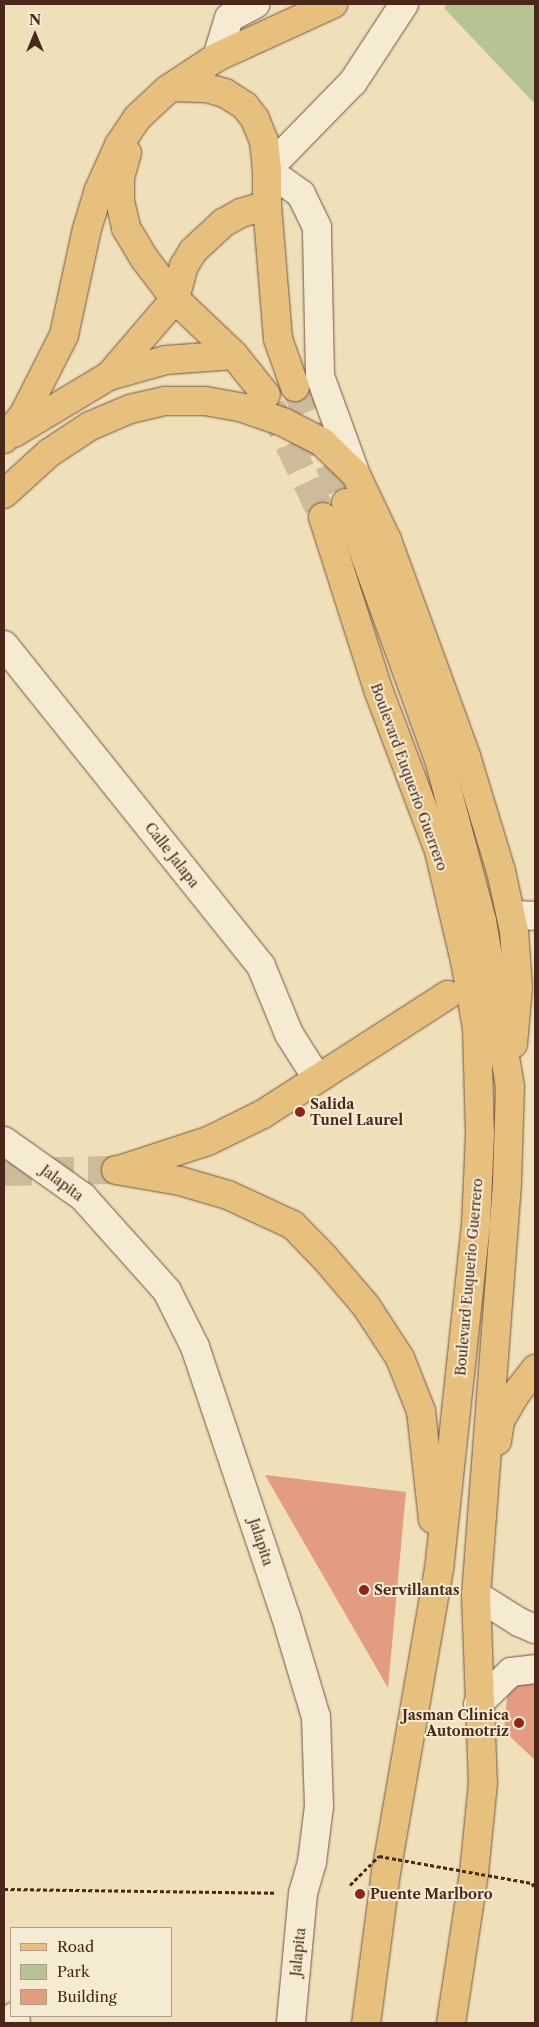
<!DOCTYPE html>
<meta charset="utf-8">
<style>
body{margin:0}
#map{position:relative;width:539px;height:2027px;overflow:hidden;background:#efe0ba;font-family:"Libre Caslon Text",serif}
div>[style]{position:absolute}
.green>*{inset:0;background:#b6c392}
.building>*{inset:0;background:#e39c80}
.major-tunnel>*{height:28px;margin-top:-14px;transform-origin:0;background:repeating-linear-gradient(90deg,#cebb9a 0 28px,transparent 0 42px)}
.path>*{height:3px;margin-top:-1.5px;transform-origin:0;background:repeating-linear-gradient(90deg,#492719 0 4px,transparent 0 6.5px)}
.roads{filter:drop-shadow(0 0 1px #725541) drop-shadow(0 0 1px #725541)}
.minor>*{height:28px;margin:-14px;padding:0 14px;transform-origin:14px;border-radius:14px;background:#f5ebd2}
.major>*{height:28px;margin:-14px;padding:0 14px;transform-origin:14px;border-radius:14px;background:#e8c07d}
.path-bridge>*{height:3px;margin-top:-1.5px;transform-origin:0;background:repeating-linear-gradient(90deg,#492719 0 4px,transparent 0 6.5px)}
.dots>*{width:14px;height:14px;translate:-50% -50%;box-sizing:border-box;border:2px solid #f5ebd2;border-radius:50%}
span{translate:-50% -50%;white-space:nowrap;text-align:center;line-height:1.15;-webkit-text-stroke:4px #f5ebd2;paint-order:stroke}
.street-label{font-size:14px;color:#492719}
.poi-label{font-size:14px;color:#492719;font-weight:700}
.left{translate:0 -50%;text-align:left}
.right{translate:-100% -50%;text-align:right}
.frame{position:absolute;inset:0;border:5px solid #492719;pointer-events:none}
.legend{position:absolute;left:10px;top:1927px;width:162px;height:90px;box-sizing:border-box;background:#f5ebd2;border:1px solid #b09d88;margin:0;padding:6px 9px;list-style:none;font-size:15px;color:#492719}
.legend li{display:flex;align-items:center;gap:10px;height:25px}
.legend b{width:25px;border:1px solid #b09d88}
.north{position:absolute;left:10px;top:10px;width:50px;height:50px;-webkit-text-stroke:4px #f5ebd2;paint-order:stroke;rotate:0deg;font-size:14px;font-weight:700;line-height:20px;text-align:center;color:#492719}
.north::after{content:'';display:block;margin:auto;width:18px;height:22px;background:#492719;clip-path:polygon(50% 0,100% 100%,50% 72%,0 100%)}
</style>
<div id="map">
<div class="green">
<div style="clip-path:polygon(447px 4px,535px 4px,535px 104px,444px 8px)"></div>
</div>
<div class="building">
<div style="clip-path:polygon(265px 1475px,406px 1492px,388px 1688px)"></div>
<div style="clip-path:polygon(535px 1676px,535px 1760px,504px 1731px,508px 1687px)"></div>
</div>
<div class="major-tunnel">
<div style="left:295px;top:387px;width:127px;rotate:66.3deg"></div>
<div style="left:271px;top:406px;width:123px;rotate:64.9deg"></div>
<div style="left:4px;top:1172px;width:112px;rotate:-1deg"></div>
</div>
<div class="path">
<div style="left:4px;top:1889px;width:272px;rotate:0.8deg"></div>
</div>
<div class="roads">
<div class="minor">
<div style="left:217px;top:57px;width:41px;rotate:-72.9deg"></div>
<div style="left:229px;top:18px;width:30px;rotate:-28deg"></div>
<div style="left:356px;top:475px;width:105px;rotate:-110deg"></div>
<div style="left:320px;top:376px;width:149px;rotate:-91.2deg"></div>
<div style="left:317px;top:227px;width:37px;rotate:-116deg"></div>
<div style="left:301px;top:194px;width:42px;rotate:-144.8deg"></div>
<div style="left:267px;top:170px;width:123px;rotate:-45.7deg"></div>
<div style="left:353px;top:82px;width:93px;rotate:-56.8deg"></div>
<div style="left:4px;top:645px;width:411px;rotate:51.3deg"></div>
<div style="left:261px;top:966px;width:74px;rotate:67.6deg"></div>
<div style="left:289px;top:1034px;width:52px;rotate:57.5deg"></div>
<div style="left:511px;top:915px;width:24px;rotate:2deg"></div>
<div style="left:4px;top:1141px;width:97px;rotate:35.3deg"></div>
<div style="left:83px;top:1197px;width:126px;rotate:48.2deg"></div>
<div style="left:167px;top:1291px;width:63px;rotate:63.4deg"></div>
<div style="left:195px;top:1347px;width:285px;rotate:71.4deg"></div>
<div style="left:286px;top:1617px;width:104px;rotate:73.3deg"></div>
<div style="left:316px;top:1717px;width:89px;rotate:88.1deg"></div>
<div style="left:319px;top:1806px;width:56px;rotate:97.1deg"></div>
<div style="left:312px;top:1862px;width:32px;rotate:106deg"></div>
<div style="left:303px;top:1893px;width:131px;rotate:95.3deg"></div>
<div style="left:476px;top:1595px;width:51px;rotate:32.1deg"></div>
<div style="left:519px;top:1622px;width:17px;rotate:24deg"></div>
<div style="left:478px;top:1704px;width:46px;rotate:-44.1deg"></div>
<div style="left:511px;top:1672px;width:24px;rotate:-7deg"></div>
<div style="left:15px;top:2016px;width:7px;rotate:82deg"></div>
</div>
<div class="major">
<div style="left:172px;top:87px;width:35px;rotate:2deg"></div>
<div style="left:207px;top:88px;width:19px;rotate:16deg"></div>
<div style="left:225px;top:93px;width:24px;rotate:33deg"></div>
<div style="left:245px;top:106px;width:16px;rotate:52deg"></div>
<div style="left:255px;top:119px;width:24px;rotate:68deg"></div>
<div style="left:264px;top:141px;width:29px;rotate:84deg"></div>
<div style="left:267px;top:170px;width:35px;rotate:90deg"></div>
<div style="left:267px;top:205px;width:134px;rotate:85.3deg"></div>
<div style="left:278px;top:339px;width:51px;rotate:70.5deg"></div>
<div style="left:127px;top:153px;width:25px;rotate:106deg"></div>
<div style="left:120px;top:177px;width:24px;rotate:90deg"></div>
<div style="left:120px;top:201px;width:28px;rotate:77deg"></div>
<div style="left:126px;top:228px;width:35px;rotate:59deg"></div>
<div style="left:144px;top:258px;width:51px;rotate:52.9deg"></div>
<div style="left:175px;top:299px;width:81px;rotate:43.5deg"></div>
<div style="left:234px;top:355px;width:51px;rotate:51.3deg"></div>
<div style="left:109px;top:376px;width:101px;rotate:-49.4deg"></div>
<div style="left:175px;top:299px;width:34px;rotate:-75deg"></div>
<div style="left:184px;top:266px;width:17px;rotate:-59deg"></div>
<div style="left:193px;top:251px;width:41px;rotate:-43deg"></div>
<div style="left:223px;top:223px;width:21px;rotate:-29deg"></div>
<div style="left:241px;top:213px;width:27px;rotate:-17deg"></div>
<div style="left:14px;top:433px;width:111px;rotate:-31deg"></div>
<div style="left:109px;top:376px;width:59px;rotate:-15.7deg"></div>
<div style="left:166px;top:360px;width:68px;rotate:-4.2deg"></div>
<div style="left:4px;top:439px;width:32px;rotate:-51deg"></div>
<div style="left:24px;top:414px;width:89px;rotate:-63.1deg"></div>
<div style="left:64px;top:335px;width:108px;rotate:-77.8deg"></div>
<div style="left:87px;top:229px;width:39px;rotate:-73deg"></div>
<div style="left:98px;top:192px;width:51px;rotate:-65.9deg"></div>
<div style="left:119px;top:145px;width:32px;rotate:-56deg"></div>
<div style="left:137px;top:118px;width:41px;rotate:-43deg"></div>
<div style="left:167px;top:90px;width:60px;rotate:-33.4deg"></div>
<div style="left:217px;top:57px;width:128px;rotate:-24.6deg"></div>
<div style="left:4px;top:494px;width:61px;rotate:-42.3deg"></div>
<div style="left:49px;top:453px;width:49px;rotate:-33.4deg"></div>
<div style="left:90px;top:426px;width:43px;rotate:-23deg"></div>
<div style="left:130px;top:409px;width:36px;rotate:-13deg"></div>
<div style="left:165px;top:401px;width:40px"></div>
<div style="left:205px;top:401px;width:39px;rotate:10deg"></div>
<div style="left:243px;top:408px;width:42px;rotate:19.3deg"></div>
<div style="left:283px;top:422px;width:44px;rotate:27.1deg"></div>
<div style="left:322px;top:442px;width:47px;rotate:44.1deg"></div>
<div style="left:356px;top:475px;width:72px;rotate:64.5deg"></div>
<div style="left:387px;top:540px;width:230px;rotate:69.9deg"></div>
<div style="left:466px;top:756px;width:120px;rotate:73.1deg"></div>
<div style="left:501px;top:871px;width:61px;rotate:77.8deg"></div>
<div style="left:514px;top:931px;width:56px;rotate:85.9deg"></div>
<div style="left:518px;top:987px;width:57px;rotate:95deg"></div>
<div style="left:346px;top:503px;width:276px;rotate:70.1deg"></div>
<div style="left:440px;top:763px;width:163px;rotate:75.1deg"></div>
<div style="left:482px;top:921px;width:168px;rotate:80.4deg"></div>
<div style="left:510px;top:1087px;width:97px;rotate:91.8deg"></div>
<div style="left:507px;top:1184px;width:412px;rotate:94.3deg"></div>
<div style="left:476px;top:1595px;width:188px;rotate:87.9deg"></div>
<div style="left:483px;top:1783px;width:90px;rotate:95.7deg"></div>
<div style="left:474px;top:1873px;width:152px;rotate:98.7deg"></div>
<div style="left:323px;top:517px;width:184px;rotate:72.3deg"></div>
<div style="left:379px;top:692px;width:170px;rotate:69.3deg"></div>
<div style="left:439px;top:851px;width:113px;rotate:76.7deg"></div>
<div style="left:465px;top:961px;width:68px;rotate:79.8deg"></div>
<div style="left:477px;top:1028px;width:106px;rotate:88.4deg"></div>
<div style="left:480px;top:1134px;width:90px;rotate:92.5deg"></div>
<div style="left:476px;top:1224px;width:347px;rotate:96.1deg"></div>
<div style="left:439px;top:1569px;width:308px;rotate:99.9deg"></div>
<div style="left:386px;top:1872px;width:152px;rotate:97.5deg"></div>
<div style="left:122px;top:1169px;width:90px;rotate:-18deg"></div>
<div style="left:208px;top:1141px;width:61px;rotate:-26.1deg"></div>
<div style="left:263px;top:1114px;width:220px;rotate:-32.8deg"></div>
<div style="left:116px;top:1170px;width:65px;rotate:9.8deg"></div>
<div style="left:180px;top:1181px;width:50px;rotate:16.3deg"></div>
<div style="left:228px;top:1195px;width:72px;rotate:24.8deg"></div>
<div style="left:293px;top:1225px;width:46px;rotate:45.9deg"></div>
<div style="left:325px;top:1258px;width:63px;rotate:49.5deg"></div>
<div style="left:366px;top:1306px;width:62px;rotate:56.8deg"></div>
<div style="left:400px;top:1358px;width:57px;rotate:68.4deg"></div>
<div style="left:421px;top:1411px;width:109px;rotate:83.7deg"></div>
<div style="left:497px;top:1441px;width:20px;rotate:-81deg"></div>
<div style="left:500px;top:1421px;width:30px;rotate:-60deg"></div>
<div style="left:515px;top:1395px;width:33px;rotate:-52deg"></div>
</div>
</div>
<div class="path-bridge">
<div style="left:350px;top:1885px;width:41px;rotate:-45deg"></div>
<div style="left:379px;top:1856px;width:155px;rotate:10deg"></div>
<div style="left:532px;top:1883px;width:6px;rotate:59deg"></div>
</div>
<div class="dots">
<div style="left:300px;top:1112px;background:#8f2418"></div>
<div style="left:364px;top:1590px;background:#8f2418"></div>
<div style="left:519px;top:1723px;background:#8f2418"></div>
<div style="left:360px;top:1894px;background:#8f2418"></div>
</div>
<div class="street-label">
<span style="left:409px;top:777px;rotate:70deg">Boulevard Euquerio Guerrero</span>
<span style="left:172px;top:855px;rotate:52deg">Calle Jalapa</span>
<span style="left:62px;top:1183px;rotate:37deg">Jalapita</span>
<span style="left:469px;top:1277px;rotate:-85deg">Boulevard Euquerio Guerrero</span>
<span style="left:261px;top:1542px;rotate:72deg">Jalapita</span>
<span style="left:298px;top:1952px;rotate:-84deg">Jalapita</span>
</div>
<div class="poi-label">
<span class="left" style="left:310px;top:1112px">Salida<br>Tunel Laurel</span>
<span class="left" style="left:374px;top:1590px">Servillantas</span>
<span class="right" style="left:509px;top:1723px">Jasman Clínica<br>Automotriz</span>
<span class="left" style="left:370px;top:1894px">Puente Marlboro</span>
</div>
<div class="frame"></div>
<ul class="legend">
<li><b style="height:6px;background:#e8c07d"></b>Road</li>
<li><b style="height:14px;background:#b6c392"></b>Park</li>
<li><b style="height:14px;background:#e39c80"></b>Building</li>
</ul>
<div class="north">N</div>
</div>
